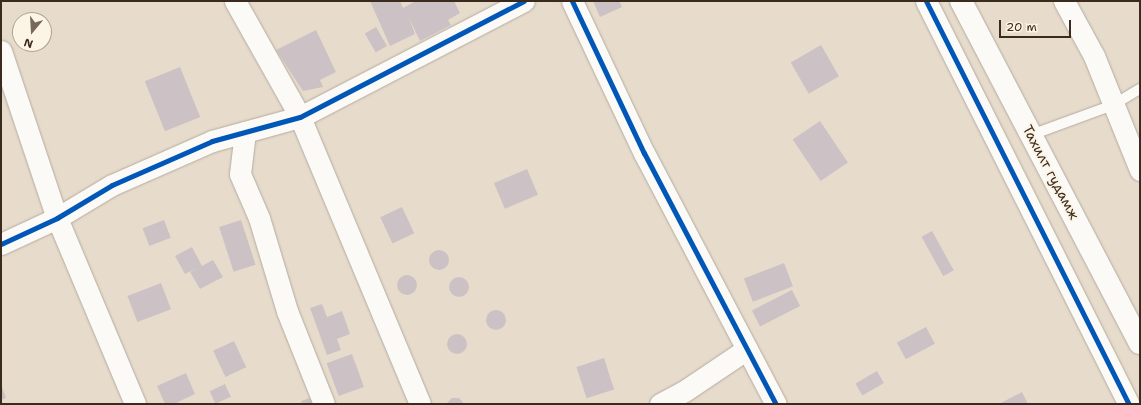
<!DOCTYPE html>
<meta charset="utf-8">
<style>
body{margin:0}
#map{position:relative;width:1141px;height:405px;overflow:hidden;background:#e7dccc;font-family:"Shantell Sans",sans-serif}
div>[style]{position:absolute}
.building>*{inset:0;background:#ccc2c5;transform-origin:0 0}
.round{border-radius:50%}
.roads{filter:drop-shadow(0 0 1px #b4aba0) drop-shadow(0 0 1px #b4aba0)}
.lane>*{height:10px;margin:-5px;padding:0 5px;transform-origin:5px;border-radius:5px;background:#fbfaf7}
.street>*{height:21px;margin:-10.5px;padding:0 10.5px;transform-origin:10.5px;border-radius:10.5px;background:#fbfaf7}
.secondary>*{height:22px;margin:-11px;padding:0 11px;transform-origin:11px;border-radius:11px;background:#fbfaf7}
.cycleway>*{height:5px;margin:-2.5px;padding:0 2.5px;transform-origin:2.5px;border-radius:2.5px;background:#0057b8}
span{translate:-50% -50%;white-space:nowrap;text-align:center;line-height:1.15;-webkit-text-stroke:3.5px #fcf5e5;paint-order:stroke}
.street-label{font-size:14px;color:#3b2a1e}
.frame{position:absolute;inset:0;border:2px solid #3b2a1e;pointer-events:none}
.north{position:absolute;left:12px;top:12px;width:40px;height:40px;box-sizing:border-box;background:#fcf5e5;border:1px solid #afa495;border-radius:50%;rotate:198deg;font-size:11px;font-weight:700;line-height:16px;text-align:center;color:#3b2a1e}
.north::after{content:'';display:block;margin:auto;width:14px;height:18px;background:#77685b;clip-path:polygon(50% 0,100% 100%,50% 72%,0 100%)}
.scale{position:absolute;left:999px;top:20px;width:72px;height:18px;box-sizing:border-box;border:2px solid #3b2a1e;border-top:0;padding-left:5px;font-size:12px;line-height:14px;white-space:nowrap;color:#3b2a1e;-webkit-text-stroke:3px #fcf5e5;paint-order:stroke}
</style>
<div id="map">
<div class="building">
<div style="clip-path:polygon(370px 1px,400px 1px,403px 8px,416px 1px,454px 1px,460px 13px,448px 20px,451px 25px,420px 41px,409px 18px,415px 34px,390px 46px)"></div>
<div style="clip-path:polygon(593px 1px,619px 1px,622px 7px,600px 17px)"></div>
<div style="left:376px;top:27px;width:22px;height:13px;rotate:60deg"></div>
<div style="clip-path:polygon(316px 30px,336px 72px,320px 80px,323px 87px,303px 91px,276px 50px)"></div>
<div style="left:821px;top:45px;width:36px;height:35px;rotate:60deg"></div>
<div style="left:180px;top:67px;width:54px;height:38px;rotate:68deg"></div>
<div style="left:820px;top:121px;width:50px;height:33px;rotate:56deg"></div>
<div style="left:527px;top:169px;width:28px;height:36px;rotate:67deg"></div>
<div style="left:402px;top:207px;width:29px;height:24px;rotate:65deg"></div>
<div style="left:164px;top:220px;width:19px;height:23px;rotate:69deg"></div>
<div style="left:241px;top:220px;width:47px;height:23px;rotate:72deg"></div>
<div style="left:932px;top:231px;width:45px;height:12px;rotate:61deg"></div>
<div style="clip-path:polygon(192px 247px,202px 266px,213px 260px,223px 277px,200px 289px,190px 272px,199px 267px,185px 274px,175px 256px)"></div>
<div class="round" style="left:429px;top:250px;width:20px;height:20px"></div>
<div style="left:784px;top:263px;width:25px;height:43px;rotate:69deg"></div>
<div class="round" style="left:397px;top:275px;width:20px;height:20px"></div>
<div class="round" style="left:449px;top:277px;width:20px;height:20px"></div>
<div style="left:161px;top:283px;width:28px;height:36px;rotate:69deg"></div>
<div style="left:792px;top:290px;width:18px;height:45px;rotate:63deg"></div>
<div style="clip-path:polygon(322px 304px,327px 317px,342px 311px,350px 334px,337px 339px,341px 350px,327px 355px,310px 308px)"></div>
<div class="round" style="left:486px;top:310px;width:20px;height:20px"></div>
<div style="left:926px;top:327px;width:19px;height:33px;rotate:62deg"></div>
<div class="round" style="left:447px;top:334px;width:20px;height:20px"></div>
<div style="left:234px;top:341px;width:29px;height:23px;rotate:65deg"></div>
<div style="left:352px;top:354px;width:35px;height:27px;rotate:70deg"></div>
<div style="left:604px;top:358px;width:33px;height:29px;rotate:72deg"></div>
<div style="left:877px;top:371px;width:14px;height:25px;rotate:60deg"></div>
<div style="clip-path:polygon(186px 373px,195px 394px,174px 404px,165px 404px,157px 386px)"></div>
<div style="clip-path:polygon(1px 384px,6px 398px,1px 400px)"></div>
<div style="left:225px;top:384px;width:14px;height:17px;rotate:65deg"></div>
<div style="clip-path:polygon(1022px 392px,1028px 404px,999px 404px)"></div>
<div style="clip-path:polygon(310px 398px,312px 404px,302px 404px,301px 401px)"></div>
<div style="clip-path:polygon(452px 398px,459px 398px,464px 404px,446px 404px)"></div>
</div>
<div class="roads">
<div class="lane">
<div style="left:1031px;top:135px;width:87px;rotate:-20.1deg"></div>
<div style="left:1113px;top:105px;width:31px;rotate:-31deg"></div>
</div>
<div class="street">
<div style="left:235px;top:1px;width:133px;rotate:60.7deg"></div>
<div style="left:300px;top:117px;width:311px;rotate:67.3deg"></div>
<div style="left:572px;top:1px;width:168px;rotate:64.7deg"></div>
<div style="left:644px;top:153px;width:284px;rotate:62.3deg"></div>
<div style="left:926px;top:1px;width:451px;rotate:63.3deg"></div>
<div style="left:1064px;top:1px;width:63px;rotate:61.4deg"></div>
<div style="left:1094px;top:56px;width:123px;rotate:68deg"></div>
<div style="left:1px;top:51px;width:176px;rotate:71.5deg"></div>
<div style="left:57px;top:218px;width:202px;rotate:67.2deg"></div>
<div style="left:245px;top:132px;width:42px;rotate:96.8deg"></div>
<div style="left:240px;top:174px;width:48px;rotate:66.6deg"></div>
<div style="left:259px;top:218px;width:97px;rotate:73.2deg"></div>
<div style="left:287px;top:311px;width:100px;rotate:68.3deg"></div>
<div style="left:1px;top:244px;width:62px;rotate:-24.9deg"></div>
<div style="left:57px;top:218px;width:64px;rotate:-31deg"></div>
<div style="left:112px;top:185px;width:109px;rotate:-23.7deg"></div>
<div style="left:212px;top:141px;width:91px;rotate:-15.3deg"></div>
<div style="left:300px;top:117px;width:252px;rotate:-27.4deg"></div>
<div style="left:660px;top:404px;width:26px;rotate:-28deg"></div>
<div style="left:683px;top:392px;width:77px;rotate:-33.9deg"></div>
</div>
<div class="secondary">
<div style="left:961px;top:1px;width:386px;rotate:62.4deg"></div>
</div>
</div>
<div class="cycleway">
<div style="left:572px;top:1px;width:168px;rotate:64.7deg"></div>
<div style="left:644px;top:153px;width:284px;rotate:62.3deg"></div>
<div style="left:926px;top:1px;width:451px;rotate:63.3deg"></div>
<div style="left:1px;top:244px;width:62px;rotate:-24.9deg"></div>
<div style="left:57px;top:218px;width:64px;rotate:-31deg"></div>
<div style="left:112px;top:185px;width:109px;rotate:-23.7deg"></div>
<div style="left:212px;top:141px;width:91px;rotate:-15.3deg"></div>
<div style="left:300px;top:117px;width:252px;rotate:-27.4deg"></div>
</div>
<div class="street-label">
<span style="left:1051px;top:172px;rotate:62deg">Тахилт гудамж</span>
</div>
<div class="frame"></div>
<div class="north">N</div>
<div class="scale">20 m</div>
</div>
